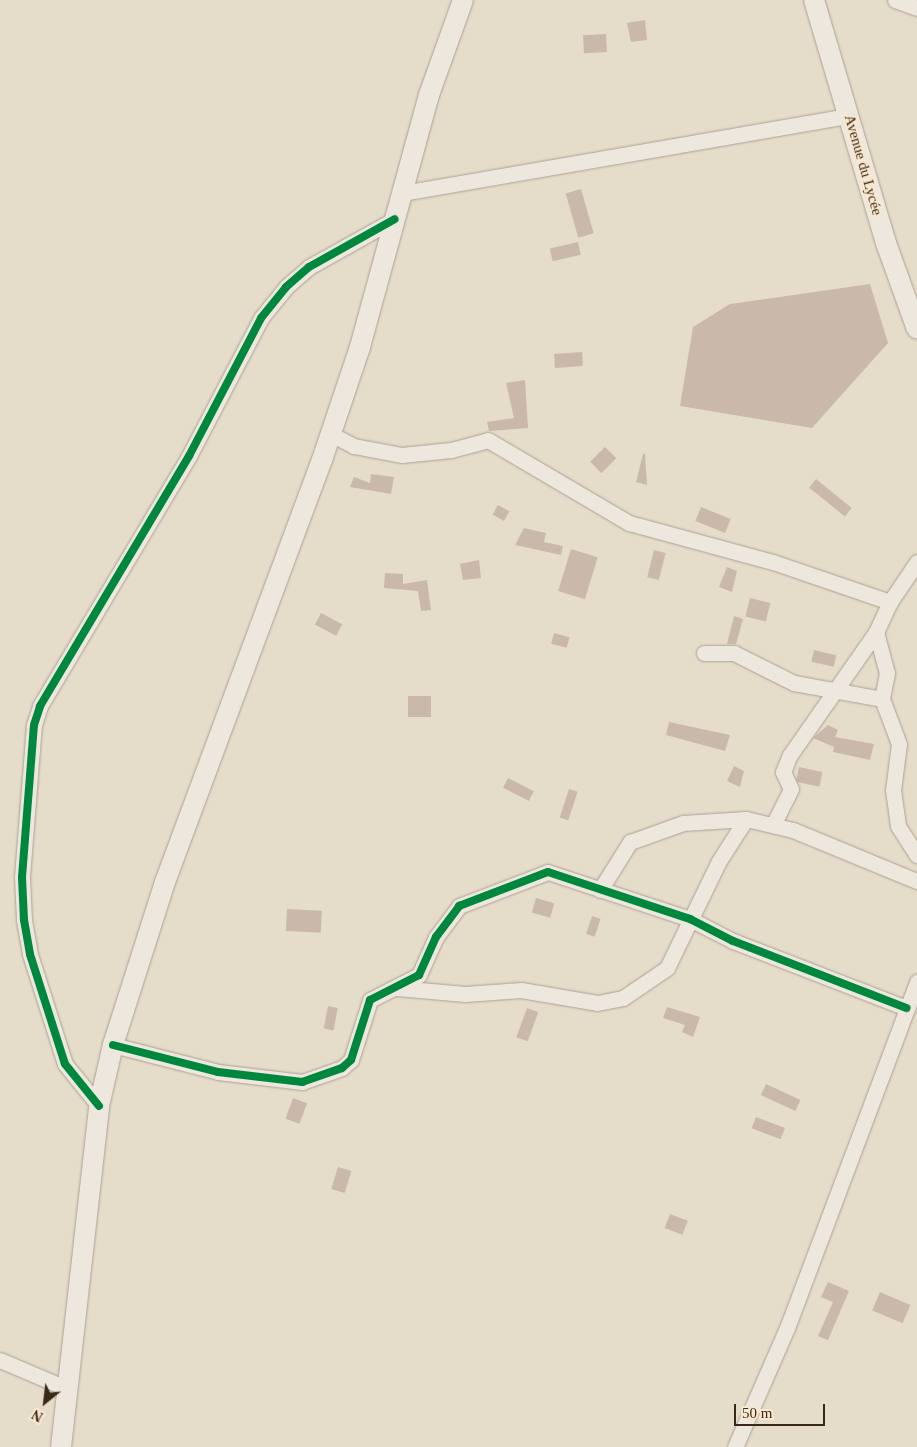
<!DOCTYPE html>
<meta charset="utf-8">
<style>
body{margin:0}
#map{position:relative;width:917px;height:1447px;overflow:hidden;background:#e6dcca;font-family:"Times New Roman",serif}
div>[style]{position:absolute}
.building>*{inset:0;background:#cab9aa;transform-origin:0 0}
.roads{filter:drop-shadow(0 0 1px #aba194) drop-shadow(0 0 1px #aba194)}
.street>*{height:15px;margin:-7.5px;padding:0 7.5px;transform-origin:7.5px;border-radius:7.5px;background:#ede7dd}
.secondary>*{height:20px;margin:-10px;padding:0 10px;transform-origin:10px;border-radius:10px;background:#ede7dd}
.cycleway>*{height:8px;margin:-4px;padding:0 4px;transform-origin:4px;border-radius:4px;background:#00873e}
span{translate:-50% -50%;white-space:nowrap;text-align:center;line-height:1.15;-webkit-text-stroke:4.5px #f8e9ce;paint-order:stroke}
.street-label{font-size:15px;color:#3a281b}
.north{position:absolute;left:20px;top:1377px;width:50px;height:50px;-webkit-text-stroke:4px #f8e9ce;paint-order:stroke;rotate:209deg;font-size:14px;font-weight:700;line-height:20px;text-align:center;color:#3a281b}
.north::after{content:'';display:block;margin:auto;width:18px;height:22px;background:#3a281b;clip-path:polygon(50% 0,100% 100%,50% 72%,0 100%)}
.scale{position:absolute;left:734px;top:1404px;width:91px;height:22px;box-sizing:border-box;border:2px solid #3a281b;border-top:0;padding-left:6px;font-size:15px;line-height:18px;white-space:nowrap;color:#3a281b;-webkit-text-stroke:4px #f8e9ce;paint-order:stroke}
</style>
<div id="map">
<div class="building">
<div style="clip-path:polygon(645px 20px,647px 40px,631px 42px,627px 23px)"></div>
<div style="left:606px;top:34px;width:18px;height:23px;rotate:87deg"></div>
<div style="left:581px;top:189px;width:46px;height:16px;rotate:74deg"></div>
<div style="left:578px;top:242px;width:13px;height:29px;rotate:77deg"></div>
<div style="clip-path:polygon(870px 284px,888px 343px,812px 428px,680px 406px,693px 327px,730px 304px)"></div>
<div style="left:582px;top:352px;width:14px;height:28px;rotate:86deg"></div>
<div style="clip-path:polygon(525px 380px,528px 428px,489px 431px,487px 422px,514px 418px,506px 383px)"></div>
<div style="left:605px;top:447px;width:16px;height:21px;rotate:45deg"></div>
<div style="clip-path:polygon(643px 454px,645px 454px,647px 485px,636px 482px)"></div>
<div style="clip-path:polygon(371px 474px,394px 477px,391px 494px,350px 487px,354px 477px,370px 483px)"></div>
<div style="left:816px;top:479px;width:46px;height:11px;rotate:39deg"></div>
<div style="left:498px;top:505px;width:13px;height:11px;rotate:29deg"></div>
<div style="left:701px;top:507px;width:32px;height:15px;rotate:22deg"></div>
<div style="clip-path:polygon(524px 528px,546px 533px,544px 542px,563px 546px,561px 555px,515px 545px)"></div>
<div style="left:571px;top:549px;width:28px;height:44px;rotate:17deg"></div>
<div style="left:654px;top:550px;width:12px;height:28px;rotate:14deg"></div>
<div style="clip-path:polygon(479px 560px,481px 578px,463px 580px,460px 564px)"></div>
<div style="clip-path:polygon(727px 567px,737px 571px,732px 592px,719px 587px)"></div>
<div style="clip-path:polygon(385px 573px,403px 574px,403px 584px,427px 580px,431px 610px,421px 611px,418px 591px,384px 588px)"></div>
<div style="left:750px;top:598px;width:21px;height:19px;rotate:14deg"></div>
<div style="left:321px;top:613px;width:24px;height:13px;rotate:28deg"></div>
<div style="clip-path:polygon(734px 616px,743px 619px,736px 644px,727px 644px)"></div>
<div style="left:554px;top:633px;width:16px;height:11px;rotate:15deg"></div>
<div style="left:814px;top:650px;width:23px;height:12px;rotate:13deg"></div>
<div style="left:408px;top:696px;width:23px;height:21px"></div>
<div style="clip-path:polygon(669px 722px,730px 735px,725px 751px,666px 735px)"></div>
<div style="clip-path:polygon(828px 725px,838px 730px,835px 737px,874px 744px,870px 760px,833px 752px,834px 747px,813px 738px)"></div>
<div style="clip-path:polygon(734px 766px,744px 771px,740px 787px,727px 781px)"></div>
<div style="left:799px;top:767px;width:24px;height:15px;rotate:12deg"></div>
<div style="left:508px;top:778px;width:29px;height:11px;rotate:27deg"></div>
<div style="left:569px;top:789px;width:9px;height:30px;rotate:18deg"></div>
<div style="left:536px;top:898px;width:19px;height:15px;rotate:16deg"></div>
<div style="left:287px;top:909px;width:35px;height:22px;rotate:3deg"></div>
<div style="left:592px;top:916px;width:9px;height:19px;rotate:18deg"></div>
<div style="left:328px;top:1006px;width:10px;height:23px;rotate:11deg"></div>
<div style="clip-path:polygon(667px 1007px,700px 1017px,693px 1037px,682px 1032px,685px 1025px,663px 1018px)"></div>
<div style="left:527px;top:1008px;width:12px;height:31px;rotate:20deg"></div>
<div style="left:766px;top:1084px;width:38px;height:12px;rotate:25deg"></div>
<div style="left:293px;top:1098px;width:15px;height:22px;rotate:20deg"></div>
<div style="left:756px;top:1117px;width:31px;height:12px;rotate:21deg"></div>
<div style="left:338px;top:1167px;width:14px;height:23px;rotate:17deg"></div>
<div style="left:670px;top:1214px;width:19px;height:15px;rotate:21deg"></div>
<div style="clip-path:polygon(828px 1282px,849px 1291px,828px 1340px,818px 1336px,833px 1302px,821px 1297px)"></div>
<div style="left:880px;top:1292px;width:33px;height:20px;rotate:23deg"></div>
</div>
<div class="roads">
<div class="street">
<div style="left:895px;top:0;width:23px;rotate:20deg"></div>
<div style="left:402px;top:193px;width:454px;rotate:-9.8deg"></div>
<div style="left:331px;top:434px;width:26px;rotate:28deg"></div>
<div style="left:354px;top:446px;width:49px;rotate:10.6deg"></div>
<div style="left:402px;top:455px;width:49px;rotate:-5.8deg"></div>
<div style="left:451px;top:450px;width:38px;rotate:-15deg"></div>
<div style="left:488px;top:440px;width:164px;rotate:30.5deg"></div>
<div style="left:629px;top:523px;width:149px;rotate:15.2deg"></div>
<div style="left:773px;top:562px;width:124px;rotate:18.9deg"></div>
<div style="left:890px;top:602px;width:48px;rotate:-56deg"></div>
<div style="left:876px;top:632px;width:42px;rotate:75deg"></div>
<div style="left:887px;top:673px;width:26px;rotate:101deg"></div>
<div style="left:882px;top:699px;width:48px;rotate:69.3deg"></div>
<div style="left:899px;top:744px;width:46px;rotate:97.4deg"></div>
<div style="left:893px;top:790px;width:36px;rotate:82deg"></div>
<div style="left:898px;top:826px;width:35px;rotate:57deg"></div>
<div style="left:704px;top:653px;width:30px"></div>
<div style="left:734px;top:653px;width:67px;rotate:26.6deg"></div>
<div style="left:794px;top:683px;width:89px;rotate:10.3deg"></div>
<div style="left:773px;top:825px;width:40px;rotate:-63.4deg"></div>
<div style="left:791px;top:789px;width:19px;rotate:-115deg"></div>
<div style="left:783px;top:772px;width:18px;rotate:-68deg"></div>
<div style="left:790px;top:755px;width:150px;rotate:-55deg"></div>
<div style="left:876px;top:632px;width:33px;rotate:-65deg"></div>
<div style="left:600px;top:890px;width:57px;rotate:-58deg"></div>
<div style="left:630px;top:842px;width:56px;rotate:-19.7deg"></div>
<div style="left:683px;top:823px;width:63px;rotate:-3.6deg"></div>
<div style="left:746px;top:819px;width:48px;rotate:13.2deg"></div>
<div style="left:793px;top:830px;width:134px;rotate:22.4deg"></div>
<div style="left:397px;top:988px;width:68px;rotate:5deg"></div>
<div style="left:465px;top:994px;width:56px;rotate:-4.1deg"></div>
<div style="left:521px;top:990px;width:77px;rotate:9.7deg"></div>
<div style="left:597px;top:1003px;width:26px;rotate:-11deg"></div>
<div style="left:623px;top:998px;width:53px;rotate:-34.3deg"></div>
<div style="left:667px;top:968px;width:119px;rotate:-64.1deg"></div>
<div style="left:719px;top:861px;width:50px;rotate:-57.3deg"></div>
<div style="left:113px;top:1045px;width:108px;rotate:14.4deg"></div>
<div style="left:218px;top:1072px;width:85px;rotate:6.8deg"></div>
<div style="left:302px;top:1082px;width:42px;rotate:-19.3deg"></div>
<div style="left:342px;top:1068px;width:12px;rotate:-42deg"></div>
<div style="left:351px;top:1060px;width:63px;rotate:-72.4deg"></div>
<div style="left:370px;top:1000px;width:55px;rotate:-27deg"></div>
<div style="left:419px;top:975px;width:42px;rotate:-65.9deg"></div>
<div style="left:436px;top:937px;width:39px;rotate:-53deg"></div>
<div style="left:459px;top:906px;width:95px;rotate:-20.9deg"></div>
<div style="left:548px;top:872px;width:150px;rotate:18.3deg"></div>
<div style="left:690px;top:919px;width:48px;rotate:27.1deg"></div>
<div style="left:733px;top:941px;width:186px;rotate:21.1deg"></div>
<div style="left:99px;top:1106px;width:54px;rotate:-129deg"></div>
<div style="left:65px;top:1064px;width:115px;rotate:-107.7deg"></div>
<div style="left:30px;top:954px;width:35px;rotate:-100deg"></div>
<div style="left:24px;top:920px;width:43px;rotate:-92.7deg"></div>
<div style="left:22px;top:877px;width:152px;rotate:-85.5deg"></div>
<div style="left:34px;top:725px;width:20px;rotate:-72deg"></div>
<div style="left:40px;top:706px;width:291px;rotate:-59.2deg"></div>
<div style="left:189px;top:456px;width:156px;rotate:-62.4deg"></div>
<div style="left:261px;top:318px;width:40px;rotate:-51deg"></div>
<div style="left:286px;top:287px;width:30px;rotate:-41deg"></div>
<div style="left:309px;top:267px;width:98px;rotate:-29.2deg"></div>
<div style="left:0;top:1360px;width:74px;rotate:23.1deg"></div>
<div style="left:735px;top:1447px;width:130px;rotate:-66.4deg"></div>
<div style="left:787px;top:1328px;width:370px;rotate:-69.4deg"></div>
</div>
<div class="secondary">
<div style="left:814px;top:0;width:253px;rotate:73.5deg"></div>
<div style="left:886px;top:243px;width:91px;rotate:70.2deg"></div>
<div style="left:61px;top:1447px;width:343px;rotate:-83.6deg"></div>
<div style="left:99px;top:1106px;width:63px;rotate:-77.1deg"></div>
<div style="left:113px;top:1045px;width:171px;rotate:-72.3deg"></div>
<div style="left:165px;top:882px;width:450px;rotate:-69.6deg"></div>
<div style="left:322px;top:460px;width:119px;rotate:-71.4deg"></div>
<div style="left:360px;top:347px;width:261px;rotate:-74.7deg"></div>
<div style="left:429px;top:95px;width:101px;rotate:-70.3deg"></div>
</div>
</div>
<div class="cycleway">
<div style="left:113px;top:1045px;width:108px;rotate:14.4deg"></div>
<div style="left:218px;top:1072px;width:85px;rotate:6.8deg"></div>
<div style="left:302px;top:1082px;width:42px;rotate:-19.3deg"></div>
<div style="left:342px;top:1068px;width:12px;rotate:-42deg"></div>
<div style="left:351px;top:1060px;width:63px;rotate:-72.4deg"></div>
<div style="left:370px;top:1000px;width:55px;rotate:-27deg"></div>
<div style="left:419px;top:975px;width:42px;rotate:-65.9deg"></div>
<div style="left:436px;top:937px;width:39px;rotate:-53deg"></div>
<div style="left:459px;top:906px;width:95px;rotate:-20.9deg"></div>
<div style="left:548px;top:872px;width:150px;rotate:18.3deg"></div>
<div style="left:690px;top:919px;width:48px;rotate:27.1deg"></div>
<div style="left:733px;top:941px;width:186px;rotate:21.1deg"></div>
<div style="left:99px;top:1106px;width:54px;rotate:-129deg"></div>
<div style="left:65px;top:1064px;width:115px;rotate:-107.7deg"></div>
<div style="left:30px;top:954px;width:35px;rotate:-100deg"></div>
<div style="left:24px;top:920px;width:43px;rotate:-92.7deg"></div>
<div style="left:22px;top:877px;width:152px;rotate:-85.5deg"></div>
<div style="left:34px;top:725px;width:20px;rotate:-72deg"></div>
<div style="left:40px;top:706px;width:291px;rotate:-59.2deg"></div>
<div style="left:189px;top:456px;width:156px;rotate:-62.4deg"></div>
<div style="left:261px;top:318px;width:40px;rotate:-51deg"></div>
<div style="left:286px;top:287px;width:30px;rotate:-41deg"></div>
<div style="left:309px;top:267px;width:98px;rotate:-29.2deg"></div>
</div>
<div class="street-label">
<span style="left:863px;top:165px;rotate:74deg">Avenue du Lycée</span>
</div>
<div class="north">N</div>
<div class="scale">50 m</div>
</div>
